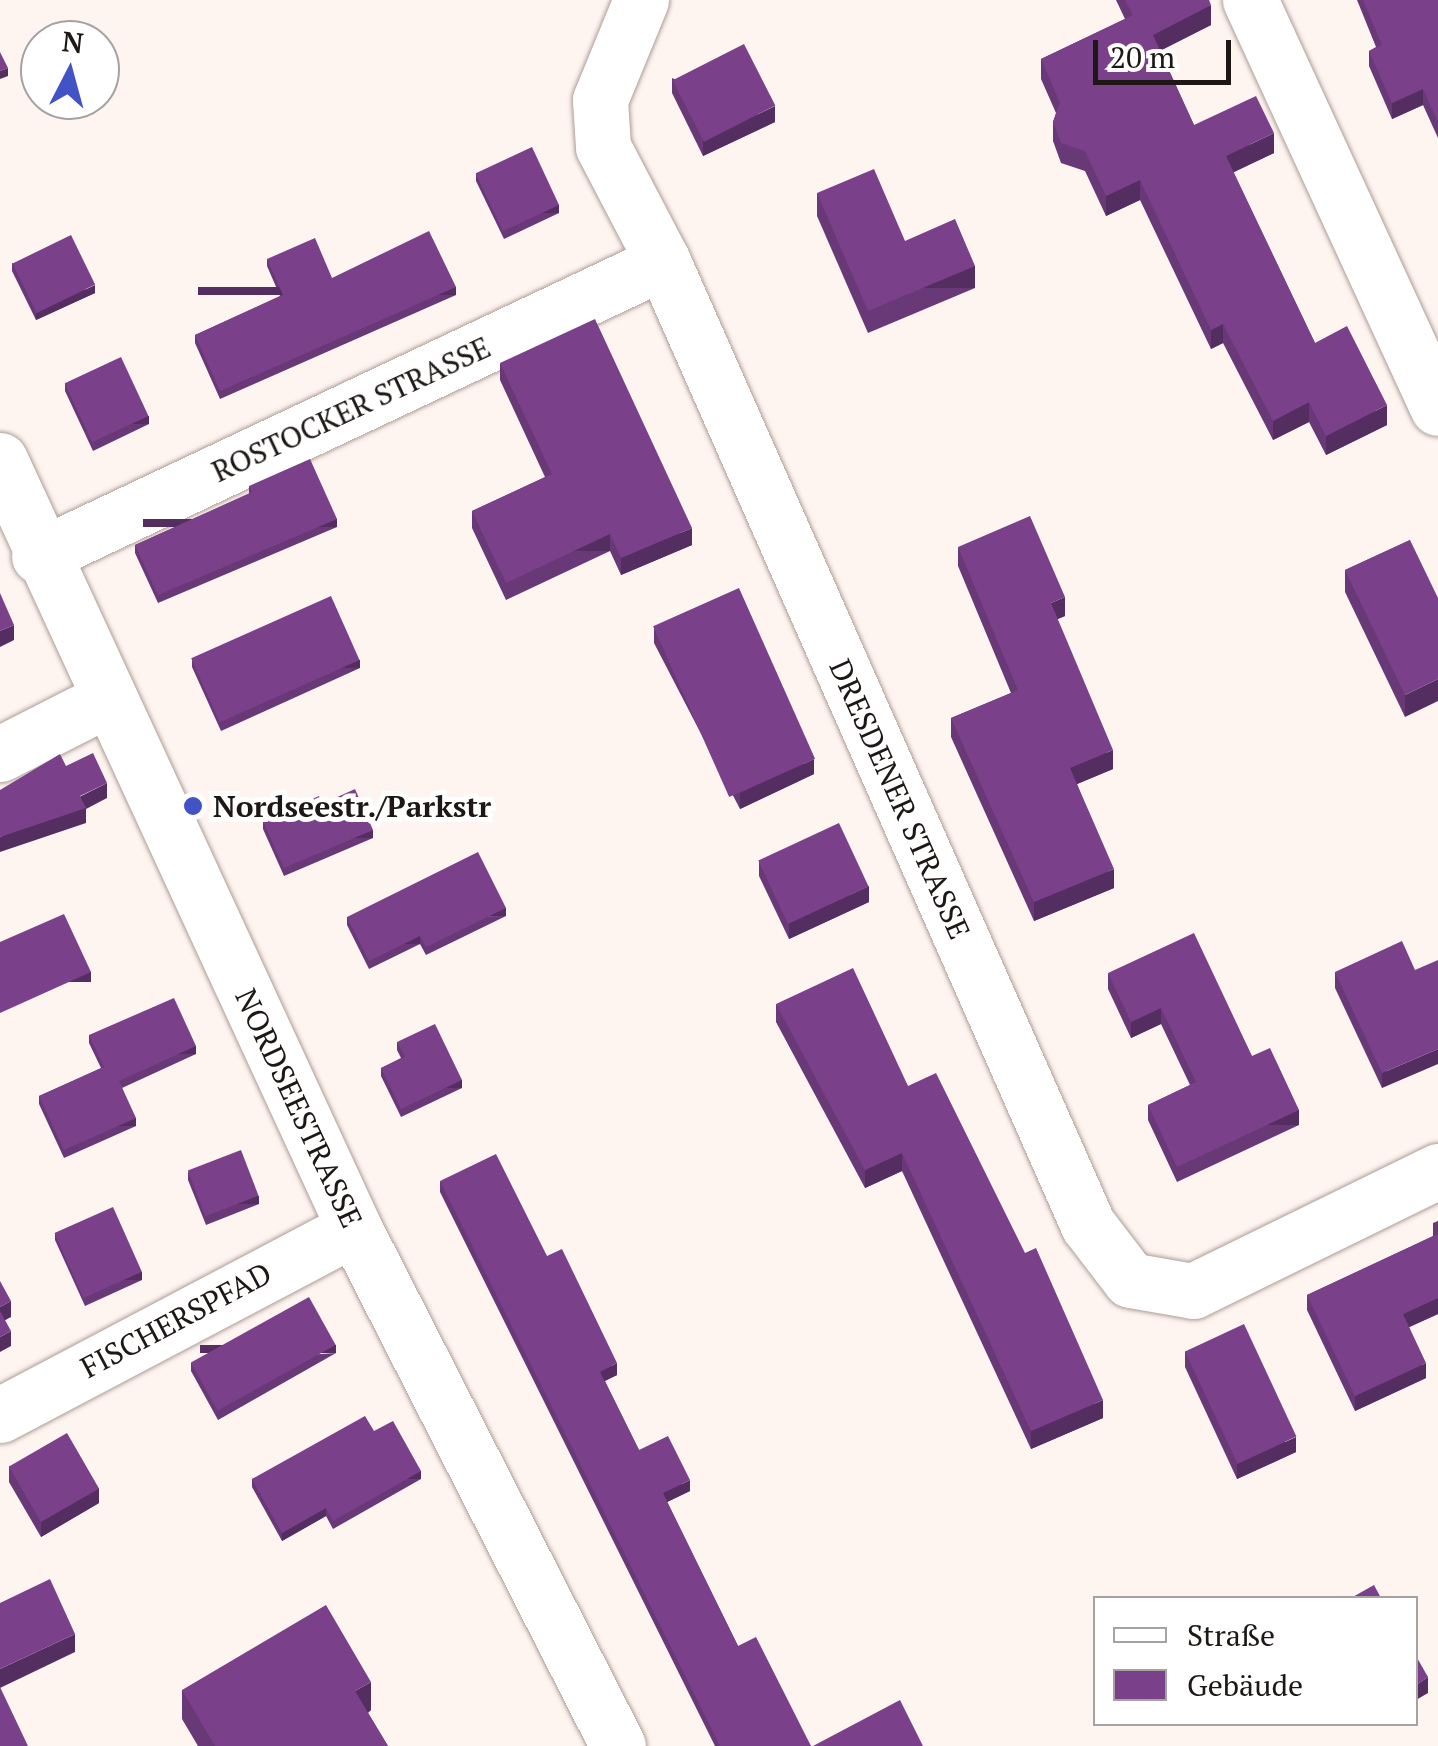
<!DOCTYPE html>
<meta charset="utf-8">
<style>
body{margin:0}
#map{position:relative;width:1438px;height:1746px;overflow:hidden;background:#fef4f0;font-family:"PT Serif",serif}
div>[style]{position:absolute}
.roads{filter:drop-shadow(0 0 2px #ac9d96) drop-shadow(0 0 2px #ac9d96)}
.minor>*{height:55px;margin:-27.5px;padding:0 27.5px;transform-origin:27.5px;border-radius:27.5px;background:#fff}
.wall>*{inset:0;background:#693877}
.shaded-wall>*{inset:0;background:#552e61;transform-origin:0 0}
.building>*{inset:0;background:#7a418a;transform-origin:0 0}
.dots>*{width:28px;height:28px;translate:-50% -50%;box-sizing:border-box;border:5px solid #fff;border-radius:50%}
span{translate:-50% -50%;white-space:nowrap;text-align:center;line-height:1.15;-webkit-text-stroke:10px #fff;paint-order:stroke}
.street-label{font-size:30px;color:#1d1715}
.poi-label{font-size:30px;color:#1d1715;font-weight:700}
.left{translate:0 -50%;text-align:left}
.legend{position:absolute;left:1093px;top:1596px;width:325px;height:130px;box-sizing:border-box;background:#fff;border:2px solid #a5a2a1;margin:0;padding:12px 18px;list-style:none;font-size:30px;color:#1d1715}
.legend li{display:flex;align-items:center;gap:20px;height:50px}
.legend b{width:50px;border:2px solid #a5a2a1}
.north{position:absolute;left:20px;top:20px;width:100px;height:100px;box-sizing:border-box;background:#fff;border:2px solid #a5a2a1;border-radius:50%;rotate:6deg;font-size:28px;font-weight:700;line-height:40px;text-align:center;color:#1d1715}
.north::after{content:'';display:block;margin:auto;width:35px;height:45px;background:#4253c6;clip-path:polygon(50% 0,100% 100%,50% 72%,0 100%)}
.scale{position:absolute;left:1093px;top:40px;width:138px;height:45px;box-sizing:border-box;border:5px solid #1d1715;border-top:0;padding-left:12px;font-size:30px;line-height:35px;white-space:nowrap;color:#1d1715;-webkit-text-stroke:8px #fff;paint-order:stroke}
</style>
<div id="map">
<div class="roads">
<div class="minor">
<div style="left:641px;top:0;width:108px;rotate:112.3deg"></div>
<div style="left:600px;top:100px;width:47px;rotate:86.3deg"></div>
<div style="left:603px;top:147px;width:130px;rotate:62.4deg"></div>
<div style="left:663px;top:262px;width:1053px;rotate:66.19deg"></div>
<div style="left:1088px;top:1225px;width:69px;rotate:52.6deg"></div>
<div style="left:1130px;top:1280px;width:64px;rotate:9.9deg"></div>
<div style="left:1193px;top:1291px;width:273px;rotate:-26.1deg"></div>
<div style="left:1250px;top:0;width:449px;rotate:65.3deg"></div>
<div style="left:0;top:460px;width:846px;rotate:65.25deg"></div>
<div style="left:354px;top:1228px;width:581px;rotate:62.99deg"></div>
<div style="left:39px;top:556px;width:690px;rotate:-25.23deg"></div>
<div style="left:0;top:754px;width:121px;rotate:-27deg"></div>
<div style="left:0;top:1415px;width:400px;rotate:-27.8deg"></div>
</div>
</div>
<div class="wall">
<div style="clip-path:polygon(1116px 0,1209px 0,1211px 25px,1160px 51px,1194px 125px,1274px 153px,1233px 172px,1315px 343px,1387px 425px,1326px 455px,1309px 422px,1273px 440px,1223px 343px,1211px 349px,1140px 200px,1106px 216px,1085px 171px,1061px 163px,1053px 141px,1053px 122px,1056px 113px,1041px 79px,1041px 59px,1125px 19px)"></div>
<div style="clip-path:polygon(1357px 0,1438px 0,1438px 138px,1423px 105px,1392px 119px,1369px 66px,1369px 51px,1376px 47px)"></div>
<div style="clip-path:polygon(672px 78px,775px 122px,703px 156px,672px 93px)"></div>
<div style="clip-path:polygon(476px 173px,559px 213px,504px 239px,476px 181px)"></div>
<div style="clip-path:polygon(817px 193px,905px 241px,975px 288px,868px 333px,817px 216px)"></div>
<div style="clip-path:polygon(267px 259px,332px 278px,456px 295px,220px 399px,195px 343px,195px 335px,280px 296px,267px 266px)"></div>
<div style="clip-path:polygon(12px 263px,95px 293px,36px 320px,12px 271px)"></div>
<div style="clip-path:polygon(500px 363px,692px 545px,621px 575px,610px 551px,506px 600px,472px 528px,472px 511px,545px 477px,500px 380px)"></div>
<div style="clip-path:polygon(65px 383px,149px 424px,93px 451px,65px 391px)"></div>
<div style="clip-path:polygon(249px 486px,337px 527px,158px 603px,135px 553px,135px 545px,249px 494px)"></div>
<div style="clip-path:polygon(1410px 540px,1405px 717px,1345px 592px,1345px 570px)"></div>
<div style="clip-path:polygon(958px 547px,1065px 616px,1057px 619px,1113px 769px,1077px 784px,1114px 888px,1034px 921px,951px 737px,951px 718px,1011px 693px,958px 566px)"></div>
<div style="clip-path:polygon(654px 628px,814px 774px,740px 809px,654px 643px)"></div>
<div style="clip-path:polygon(192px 659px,360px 668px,221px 731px,192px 667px)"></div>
<div style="clip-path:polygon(322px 804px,373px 838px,284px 876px,263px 829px,263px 821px)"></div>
<div style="clip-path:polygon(759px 861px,869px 902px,789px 939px,759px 876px)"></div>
<div style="clip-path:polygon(506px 916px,426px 955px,420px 944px,369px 969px,347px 925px,347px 917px)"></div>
<div style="clip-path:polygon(1415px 970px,1382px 1088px,1335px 988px,1335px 972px)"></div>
<div style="clip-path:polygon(1108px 973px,1252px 1056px,1299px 1125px,1177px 1182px,1148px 1120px,1148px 1105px,1190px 1085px,1161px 1024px,1131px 1038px,1108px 989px)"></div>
<div style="clip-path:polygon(776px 1004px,908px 1086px,1103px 1418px,1031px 1449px,902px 1171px,865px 1188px,776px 1022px)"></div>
<div style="clip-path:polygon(89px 1035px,196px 1054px,122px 1088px,136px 1126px,64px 1158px,39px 1104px,39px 1096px,101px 1068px,89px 1043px)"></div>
<div style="clip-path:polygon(397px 1042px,462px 1088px,401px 1117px,381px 1076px,381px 1068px,401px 1058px,397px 1050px)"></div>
<div style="clip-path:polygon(188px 1172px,259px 1204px,206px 1225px,188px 1180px)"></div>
<div style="clip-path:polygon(440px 1181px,547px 1256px,617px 1375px,605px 1381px,639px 1450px,690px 1491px,667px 1502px,738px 1646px,811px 1746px,715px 1746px,440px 1192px)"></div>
<div style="clip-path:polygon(1438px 1221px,1438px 1314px,1409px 1327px,1426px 1378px,1355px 1411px,1307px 1310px,1307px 1295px,1433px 1236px,1433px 1223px)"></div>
<div style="clip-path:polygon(55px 1233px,142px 1280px,85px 1306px,55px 1240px)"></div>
<div style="clip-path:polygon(1185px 1351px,1296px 1452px,1237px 1479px,1185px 1367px)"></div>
<div style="clip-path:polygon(336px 1353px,218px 1420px,191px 1371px,191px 1363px)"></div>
<div style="clip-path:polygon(374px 1431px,421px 1479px,333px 1529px,326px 1516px,282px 1541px,252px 1487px,252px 1479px)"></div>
<div style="clip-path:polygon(9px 1466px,99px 1503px,41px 1537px,9px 1482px)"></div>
<div style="clip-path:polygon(182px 1690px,371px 1710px,368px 1713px,388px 1746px,198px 1746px,182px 1719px)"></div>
</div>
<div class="shaded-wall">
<div style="clip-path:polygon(1211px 5px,1211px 25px,1153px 54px,1153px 35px)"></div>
<div style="clip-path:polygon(8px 68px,8px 76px,0 79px,0 71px)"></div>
<div style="clip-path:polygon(1423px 89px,1423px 105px,1392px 119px,1392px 103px)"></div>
<div style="clip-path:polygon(775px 106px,775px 122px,703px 156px,703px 141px)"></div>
<div style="clip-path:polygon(1274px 133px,1274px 153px,1226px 176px,1226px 156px)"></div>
<div style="clip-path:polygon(1140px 180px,1140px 200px,1106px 216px,1106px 196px)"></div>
<div style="left:559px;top:205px;width:8px;height:61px;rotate:90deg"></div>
<div style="left:975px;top:266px;width:22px;height:116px;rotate:90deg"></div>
<div style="clip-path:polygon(95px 285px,95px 293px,36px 320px,36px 313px)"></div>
<div style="left:456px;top:287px;width:8px;height:258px;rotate:90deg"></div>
<div style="clip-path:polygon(1223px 324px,1223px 343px,1211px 349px,1211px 330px)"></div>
<div style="clip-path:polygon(1309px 402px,1309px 422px,1273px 440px,1273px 421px)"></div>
<div style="clip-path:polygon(1387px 405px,1387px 425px,1326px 455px,1326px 436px)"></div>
<div style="left:149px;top:416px;width:8px;height:62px;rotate:90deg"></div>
<div style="left:337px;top:519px;width:8px;height:194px;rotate:90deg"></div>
<div style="clip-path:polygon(692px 528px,692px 545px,621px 575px,621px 558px)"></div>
<div style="left:610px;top:534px;width:17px;height:115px;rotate:90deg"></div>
<div style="clip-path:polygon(1065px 597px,1065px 616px,1051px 622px,1051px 603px)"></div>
<div style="clip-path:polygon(14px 625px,14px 640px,0 647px,0 631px)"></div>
<div style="left:360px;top:660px;width:8px;height:153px;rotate:90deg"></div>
<div style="clip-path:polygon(1438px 679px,1438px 701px,1405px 717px,1405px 695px)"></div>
<div style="clip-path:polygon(1113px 750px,1113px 769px,1070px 787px,1070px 768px)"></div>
<div style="clip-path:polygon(814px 759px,814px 774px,740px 809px,740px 793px)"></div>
<div style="clip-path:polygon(107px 783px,107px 798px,86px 809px,86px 823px,0 852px,0 837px)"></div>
<div style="left:373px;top:830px;width:8px;height:97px;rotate:90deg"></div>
<div style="clip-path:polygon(1114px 869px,1114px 888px,1034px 921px,1034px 902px)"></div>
<div style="clip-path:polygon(869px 886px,869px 902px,789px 939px,789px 923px)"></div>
<div style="left:506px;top:908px;width:8px;height:89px;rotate:90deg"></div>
<div style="left:420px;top:936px;width:8px;height:57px;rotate:90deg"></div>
<div style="left:91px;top:972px;width:10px;height:100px;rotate:90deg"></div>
<div style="clip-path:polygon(1161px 1008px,1161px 1024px,1131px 1038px,1131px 1022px)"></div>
<div style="left:196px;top:1046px;width:8px;height:85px;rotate:90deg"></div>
<div style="clip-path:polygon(1438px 1049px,1438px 1064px,1382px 1088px,1382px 1073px)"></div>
<div style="left:462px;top:1080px;width:8px;height:68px;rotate:90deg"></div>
<div style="left:1299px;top:1110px;width:15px;height:135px;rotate:90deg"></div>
<div style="left:136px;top:1118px;width:8px;height:79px;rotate:90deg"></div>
<div style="clip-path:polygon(902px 1153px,902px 1171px,865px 1188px,865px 1170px)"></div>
<div style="left:259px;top:1196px;width:8px;height:57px;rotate:90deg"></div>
<div style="left:142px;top:1272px;width:8px;height:63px;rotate:90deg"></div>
<div style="clip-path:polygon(1438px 1298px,1438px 1314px,1403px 1330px,1403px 1314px)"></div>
<div style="clip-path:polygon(11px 1301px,11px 1317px,0 1323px,0 1307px)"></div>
<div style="clip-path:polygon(11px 1331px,11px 1346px,0 1352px,0 1337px)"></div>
<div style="left:336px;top:1345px;width:8px;height:136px;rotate:90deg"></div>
<div style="clip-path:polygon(617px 1363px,617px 1375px,600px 1383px,600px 1372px)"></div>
<div style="clip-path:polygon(1426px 1363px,1426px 1378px,1355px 1411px,1355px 1396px)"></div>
<div style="clip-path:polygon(1103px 1400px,1103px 1418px,1031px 1449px,1031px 1431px)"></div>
<div style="clip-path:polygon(1296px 1437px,1296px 1452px,1237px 1479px,1237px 1464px)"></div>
<div style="left:421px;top:1471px;width:8px;height:101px;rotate:90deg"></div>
<div style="clip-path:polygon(690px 1480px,690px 1491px,663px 1504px,663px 1493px)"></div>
<div style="clip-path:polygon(99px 1488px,99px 1503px,41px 1537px,41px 1521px)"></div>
<div style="clip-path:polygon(326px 1508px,326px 1516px,282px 1541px,282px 1533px)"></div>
<div style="clip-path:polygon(75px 1634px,75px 1652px,0 1688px,0 1669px)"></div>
<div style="clip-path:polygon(1428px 1677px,1428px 1693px,1416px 1700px,1416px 1685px)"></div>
<div style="clip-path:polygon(371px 1682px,371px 1710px,355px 1720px,355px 1691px)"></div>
</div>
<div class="building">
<div style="clip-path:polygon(1125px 0,1209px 0,1211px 5px,1153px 35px,1194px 125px,1256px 96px,1274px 133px,1226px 156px,1315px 343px,1347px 326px,1387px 405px,1326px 436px,1309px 402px,1273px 421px,1223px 324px,1211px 330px,1140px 180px,1106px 196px,1085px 151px,1061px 143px,1053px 122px,1060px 103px,1041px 59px,1133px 15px)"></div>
<div style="clip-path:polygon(1363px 0,1438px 0,1438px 122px,1423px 89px,1392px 103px,1369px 51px,1382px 45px)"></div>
<div style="left:744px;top:44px;width:69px;height:80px;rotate:63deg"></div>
<div style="clip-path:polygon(0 52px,8px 68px,0 71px)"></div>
<div style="left:532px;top:147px;width:64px;height:62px;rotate:65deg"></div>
<div style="clip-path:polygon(874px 169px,905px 241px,955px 219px,975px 266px,868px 311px,817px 193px)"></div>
<div style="clip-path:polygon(429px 231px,456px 287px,220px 391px,195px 335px,283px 295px,267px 259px,315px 238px,332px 278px)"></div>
<div style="left:71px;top:235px;width:55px;height:65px;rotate:64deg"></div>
<div style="clip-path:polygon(595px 319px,692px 528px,621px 558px,610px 534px,506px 583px,472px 511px,552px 474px,500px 363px)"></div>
<div style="left:121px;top:357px;width:65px;height:62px;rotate:65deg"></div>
<div style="clip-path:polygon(310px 459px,337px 519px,158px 595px,135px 545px,252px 492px,249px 486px)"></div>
<div style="clip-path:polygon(1030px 516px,1065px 597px,1051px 603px,1113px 750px,1070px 768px,1114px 869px,1034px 902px,951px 718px,1018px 690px,958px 547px)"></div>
<div style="clip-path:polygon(1410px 540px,1438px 598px,1438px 679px,1405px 695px,1345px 570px)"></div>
<div style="left:739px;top:588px;width:187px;height:94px;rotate:66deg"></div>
<div style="clip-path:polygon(0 593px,14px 625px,0 631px)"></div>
<div style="left:331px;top:596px;width:70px;height:153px;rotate:66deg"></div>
<div style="clip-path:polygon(93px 753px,107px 783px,80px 796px,86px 808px,0 837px,0 790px,60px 754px,66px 766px)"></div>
<div style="clip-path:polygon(355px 789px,373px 830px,284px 868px,263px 821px,319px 796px,322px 804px)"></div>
<div style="left:839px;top:823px;width:70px;height:89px;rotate:65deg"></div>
<div style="clip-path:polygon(478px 852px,506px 908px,426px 947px,420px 936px,369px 961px,347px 917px)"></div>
<div style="clip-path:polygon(64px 914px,91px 972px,0 1013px,0 942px)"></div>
<div style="clip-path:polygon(1194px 933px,1252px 1056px,1270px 1048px,1299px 1110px,1177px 1167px,1148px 1105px,1196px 1082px,1161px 1008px,1131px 1022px,1108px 973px)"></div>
<div style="clip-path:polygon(1402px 941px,1415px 970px,1438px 960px,1438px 1049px,1382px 1073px,1335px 972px)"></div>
<div style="clip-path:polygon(853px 968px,908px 1086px,936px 1073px,1025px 1253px,1036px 1248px,1103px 1400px,1031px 1431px,902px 1153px,865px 1170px,776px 1004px)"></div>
<div style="clip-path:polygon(174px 998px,196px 1046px,119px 1081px,136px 1118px,64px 1150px,39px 1096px,104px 1067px,89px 1035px)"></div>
<div style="clip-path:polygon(435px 1024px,462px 1080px,401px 1109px,381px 1068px,405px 1057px,397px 1042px)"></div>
<div style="left:241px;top:1150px;width:49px;height:57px;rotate:69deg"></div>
<div style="clip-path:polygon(496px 1154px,547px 1256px,562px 1249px,617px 1363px,600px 1372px,639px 1450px,668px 1436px,690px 1480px,663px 1493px,738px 1646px,756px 1637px,811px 1746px,720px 1746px,440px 1181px)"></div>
<div style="left:113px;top:1207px;width:71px;height:64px;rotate:66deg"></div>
<div style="clip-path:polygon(1438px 1234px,1438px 1298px,1403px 1314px,1426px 1363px,1355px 1396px,1307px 1295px)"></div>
<div style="clip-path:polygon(0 1281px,11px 1301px,0 1307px)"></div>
<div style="left:309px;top:1297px;width:55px;height:135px;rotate:61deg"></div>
<div style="clip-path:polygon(0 1311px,11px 1331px,0 1337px)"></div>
<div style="left:1244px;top:1324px;width:124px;height:65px;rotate:65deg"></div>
<div style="clip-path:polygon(365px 1416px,374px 1431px,393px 1421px,421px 1471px,333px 1521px,326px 1508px,282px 1533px,252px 1479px)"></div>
<div style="left:67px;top:1433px;width:64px;height:67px;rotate:60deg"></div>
<div style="clip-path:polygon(50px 1579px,75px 1634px,0 1669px,0 1603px)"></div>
<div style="clip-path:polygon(1374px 1585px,1381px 1598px,1351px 1598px)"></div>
<div style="clip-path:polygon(326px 1605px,371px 1682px,355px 1691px,388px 1746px,215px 1746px,182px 1690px)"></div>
<div style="clip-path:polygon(1416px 1656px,1428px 1677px,1416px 1685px)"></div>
<div style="clip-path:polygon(0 1687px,28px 1746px,0 1746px)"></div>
<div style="clip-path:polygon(900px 1700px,923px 1746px,813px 1746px)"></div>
</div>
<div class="dots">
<div style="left:193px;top:806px;background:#4253c6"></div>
</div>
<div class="street-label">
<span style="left:351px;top:409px;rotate:-25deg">ROSTOCKER STRASSE</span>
<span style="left:900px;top:799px;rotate:66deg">DRESDENER STRASSE</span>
<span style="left:299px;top:1108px;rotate:65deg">NORDSEESTRASSE</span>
<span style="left:176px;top:1320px;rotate:-28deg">FISCHERSPFAD</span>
</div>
<div class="poi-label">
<span class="left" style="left:213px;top:806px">Nordseestr./Parkstr</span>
</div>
<ul class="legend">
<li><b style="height:12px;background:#fff"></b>Straße</li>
<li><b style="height:28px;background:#7a418a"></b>Gebäude</li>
</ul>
<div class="north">N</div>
<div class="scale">20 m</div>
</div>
